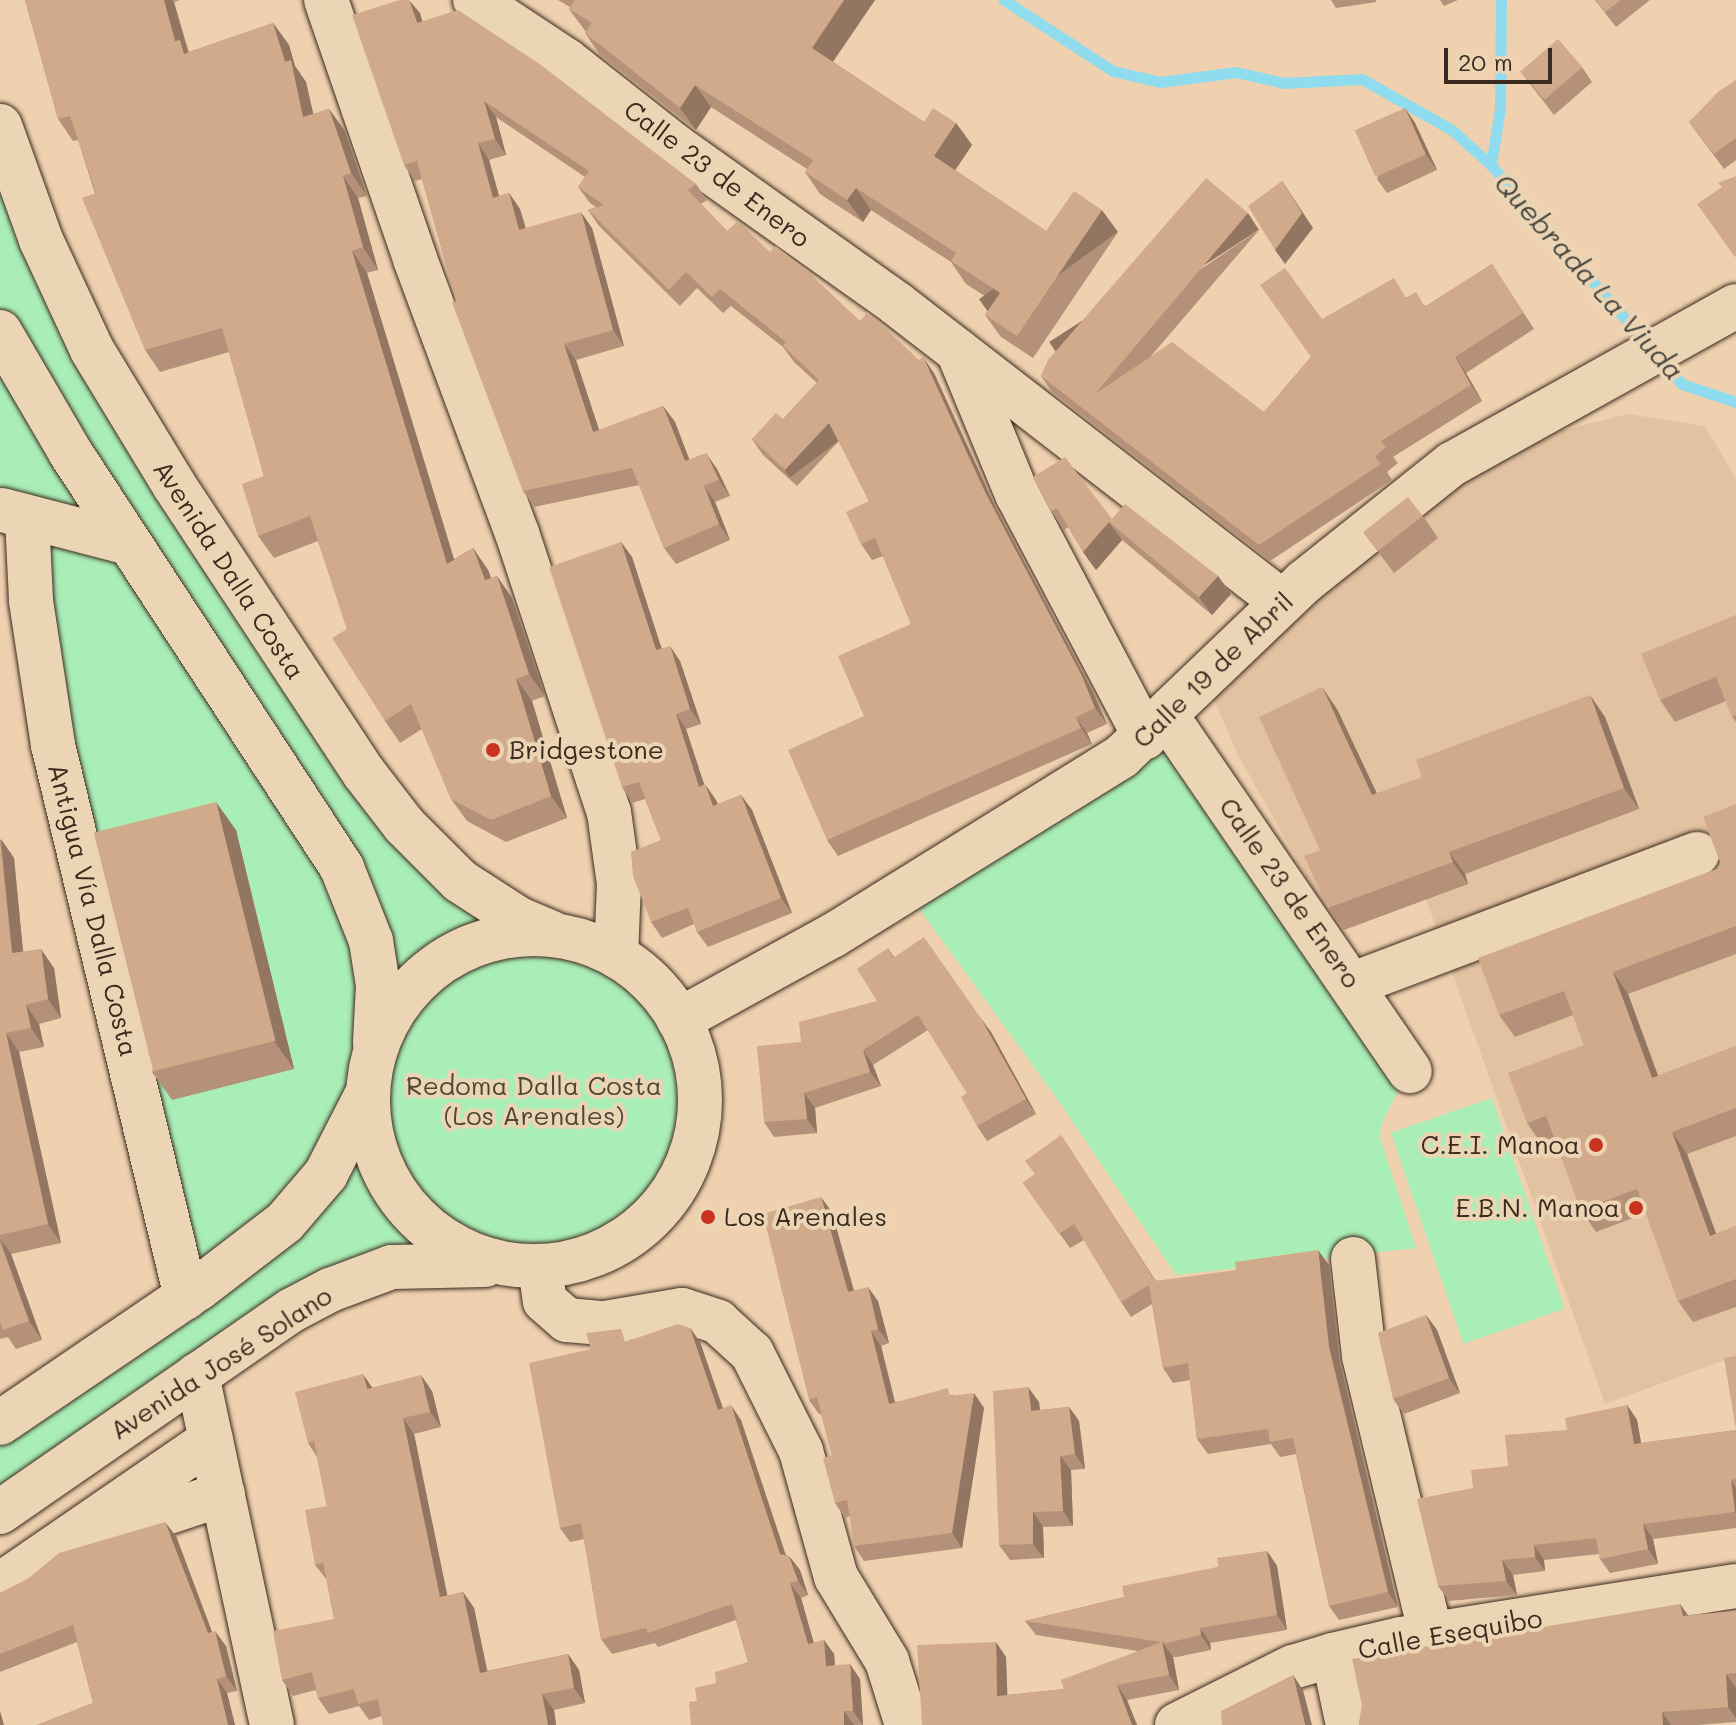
<!DOCTYPE html>
<meta charset="utf-8">
<style>
body{margin:0}
#map{position:relative;width:1736px;height:1725px;overflow:hidden;background:#efd1b0;font-family:Mali,sans-serif}
div>[style]{position:absolute}
.built>*{inset:0;background:#e3c2a2}
.green>*{inset:0;background:#a9edb7;transform-origin:0 0}
.stream>*{height:11px;margin:-5.5px;padding:0 5.5px;transform-origin:5.5px;border-radius:5.5px;background:#8edced}
.roads{filter:drop-shadow(0 0 2px #3b2a1e) drop-shadow(0 0 2px #3b2a1e)}
.minor>*{height:44px;margin:-22px;padding:0 22px;transform-origin:22px;border-radius:22px;background:#ebd5b4}
.minor>.ring{margin:-22px;padding:0;box-sizing:content-box;background:none;border:44px solid #ebd5b4;border-radius:50%}
.wall>*{inset:0;background:#b49178}
.shaded-wall>*{inset:0;background:#927661;transform-origin:0 0}
.building>*{inset:0;background:#d1a98b;transform-origin:0 0}
.dots>*{width:22px;height:22px;translate:-50% -50%;box-sizing:border-box;border:4px solid #ebd5b4;border-radius:50%}
span{translate:-50% -50%;white-space:nowrap;text-align:center;line-height:1.15;-webkit-text-stroke:8px #ebd5b4;paint-order:stroke}
.street-label{font-size:26px;color:#3b2a1e}
.poi-label{font-size:26px;color:#3b2a1e}
.left{translate:0 -50%;text-align:left}
.right{translate:-100% -50%;text-align:right}
.park-label{font-size:26px;color:#4c4735}
.water-label{font-size:28px;color:#47453d;font-style:italic}
.scale{position:absolute;left:1444px;top:48px;width:108px;height:36px;box-sizing:border-box;border:4px solid #3b2a1e;border-top:0;padding-left:10px;font-size:24px;line-height:28px;white-space:nowrap;color:#3b2a1e;-webkit-text-stroke:6px #ebd5b4;paint-order:stroke}
</style>
<div id="map">
<div class="built">
<div style="clip-path:polygon(1628px 414px,1705px 426px,1736px 478px,1736px 1356px,1605px 1404px,1426px 899px,1338px 932px,1238px 755px,1207px 683px,1310px 593px,1521px 441px)"></div>
</div>
<div class="green">
<div style="clip-path:polygon(0 126px,19px 182px,364px 773px,558px 936px,588px 943px,641px 973px,662px 994px,692px 1048px,699px 1109px,685px 1168px,650px 1218px,626px 1238px,599px 1253px,540px 1267px,392px 1267px,0 1512px,0 1423px,186px 1296px,0 509px)"></div>
<div style="clip-path:polygon(1168px 719px,1408px 1071px,1381px 1125px,1380px 1138px,1416px 1248px,1176px 1275px,1058px 1100px,907px 892px)"></div>
<div style="left:1492px;top:1098px;width:223px;height:107px;rotate:71deg"></div>
</div>
<div class="stream">
<div style="left:1004px;top:0;width:130px;rotate:33.1deg"></div>
<div style="left:1113px;top:71px;width:48px;rotate:13.2deg"></div>
<div style="left:1160px;top:82px;width:77px;rotate:-7.5deg"></div>
<div style="left:1236px;top:72px;width:49px;rotate:12.9deg"></div>
<div style="left:1284px;top:83px;width:78px;rotate:-2.9deg"></div>
<div style="left:1362px;top:79px;width:103px;rotate:29.5deg"></div>
<div style="left:1452px;top:130px;width:52px;rotate:41.9deg"></div>
<div style="left:1491px;top:165px;width:237px;rotate:48.9deg"></div>
<div style="left:1491px;top:165px;width:58px;rotate:-81deg"></div>
<div style="left:1500px;top:108px;width:108px;rotate:-89.5deg"></div>
<div style="left:1661px;top:360px;width:32px;rotate:49deg"></div>
<div style="left:1682px;top:384px;width:57px;rotate:18.4deg"></div>
</div>
<div class="roads">
<div class="minor">
<div style="left:326px;top:0;width:274px;rotate:71deg"></div>
<div style="left:415px;top:259px;width:292px;rotate:69.6deg"></div>
<div style="left:517px;top:533px;width:294px;rotate:71.8deg"></div>
<div style="left:609px;top:812px;width:73px;rotate:82.1deg"></div>
<div style="left:619px;top:884px;width:71px;rotate:92.4deg"></div>
<div style="left:475px;top:0;width:110px;rotate:33.5deg"></div>
<div style="left:567px;top:61px;width:137px;rotate:38.2deg"></div>
<div style="left:675px;top:146px;width:272px;rotate:35.4deg"></div>
<div style="left:897px;top:304px;width:487px;rotate:37.7deg"></div>
<div style="left:0;top:126px;width:121px;rotate:70.2deg"></div>
<div style="left:41px;top:240px;width:121px;rotate:65.1deg"></div>
<div style="left:92px;top:350px;width:158px;rotate:58.7deg"></div>
<div style="left:174px;top:485px;width:345px;rotate:56.6deg"></div>
<div style="left:364px;top:773px;width:66px;rotate:52.4deg"></div>
<div style="left:404px;top:825px;width:79px;rotate:45deg"></div>
<div style="left:460px;top:881px;width:70px;rotate:32.8deg"></div>
<div style="left:519px;top:919px;width:36px;rotate:23deg"></div>
<div style="left:0;top:332px;width:139px;rotate:59.7deg"></div>
<div style="left:70px;top:452px;width:497px;rotate:56.8deg"></div>
<div style="left:342px;top:868px;width:79px;rotate:68.3deg"></div>
<div style="left:371px;top:941px;width:45px;rotate:81deg"></div>
<div style="left:378px;top:985px;width:58px;rotate:93deg"></div>
<div style="left:958px;top:351px;width:155px;rotate:67.6deg"></div>
<div style="left:1017px;top:494px;width:275px;rotate:62.2deg"></div>
<div style="left:2px;top:510px;width:131px;rotate:14.6deg"></div>
<div style="left:27px;top:518px;width:83px;rotate:87.2deg"></div>
<div style="left:31px;top:601px;width:146px;rotate:81.3deg"></div>
<div style="left:53px;top:745px;width:568px;rotate:76.45deg"></div>
<div style="left:1168px;top:718px;width:428px;rotate:55.6deg"></div>
<div class="ring" style="left:368px;top:934px;width:288px;height:288px"></div>
<div style="left:1353px;top:984px;width:368px;rotate:-20.7deg"></div>
<div style="left:679px;top:1020px;width:175px;rotate:-28.8deg"></div>
<div style="left:832px;top:936px;width:341px;rotate:-31.8deg"></div>
<div style="left:1122px;top:756px;width:252px;rotate:-43.7deg"></div>
<div style="left:1304px;top:582px;width:189px;rotate:-38.6deg"></div>
<div style="left:1452px;top:464px;width:325px;rotate:-29.1deg"></div>
<div style="left:1353px;top:1259px;width:98px;rotate:83.5deg"></div>
<div style="left:1364px;top:1356px;width:287px;rotate:76.5deg"></div>
<div style="left:540px;top:1267px;width:34px;rotate:82deg"></div>
<div style="left:545px;top:1301px;width:29px;rotate:41deg"></div>
<div style="left:567px;top:1320px;width:38px;rotate:5deg"></div>
<div style="left:605px;top:1323px;width:78px;rotate:-9.6deg"></div>
<div style="left:682px;top:1310px;width:38px;rotate:18deg"></div>
<div style="left:718px;top:1322px;width:46px;rotate:42.4deg"></div>
<div style="left:752px;top:1353px;width:110px;rotate:63.4deg"></div>
<div style="left:801px;top:1451px;width:131px;rotate:74.5deg"></div>
<div style="left:836px;top:1577px;width:98px;rotate:58.7deg"></div>
<div style="left:887px;top:1661px;width:67px;rotate:72.6deg"></div>
<div style="left:197px;top:1375px;width:358px;rotate:77.9deg"></div>
<div style="left:0;top:1423px;width:240px;rotate:-34.2deg"></div>
<div style="left:199px;top:1288px;width:108px;rotate:-37.5deg"></div>
<div style="left:285px;top:1222px;width:63px;rotate:-49.5deg"></div>
<div style="left:326px;top:1174px;width:92px;rotate:-62.9deg"></div>
<div style="left:0;top:1512px;width:355px;rotate:-34.7deg"></div>
<div style="left:292px;top:1310px;width:43px;rotate:-27.8deg"></div>
<div style="left:330px;top:1290px;width:66px;rotate:-20.4deg"></div>
<div style="left:392px;top:1267px;width:93px;rotate:-1.2deg"></div>
<div style="left:95px;top:1537px;width:135px;rotate:-18.6deg"></div>
<div style="left:0;top:1585px;width:256px;rotate:-34.5deg"></div>
<div style="left:1333px;top:1655px;width:72px;rotate:77.9deg"></div>
<div style="left:1177px;top:1725px;width:130px;rotate:-26.6deg"></div>
<div style="left:1293px;top:1667px;width:42px;rotate:-16.7deg"></div>
<div style="left:1333px;top:1655px;width:70px;rotate:-13.2deg"></div>
<div style="left:1401px;top:1639px;width:339px;rotate:-9deg"></div>
</div>
</div>
<div class="wall">
<div style="clip-path:polygon(25px 0,180px 0,174px 2px,189px 52px,273px 23px,289px 45px,295px 66px,306px 82px,313px 114px,329px 109px,345px 131px,367px 196px,358px 198px,378px 270px,367px 273px,454px 559px,473px 548px,488px 570px,491px 578px,497px 576px,512px 598px,545px 696px,532px 701px,567px 818px,506px 842px,467px 821px,451px 799px,422px 729px,400px 743px,385px 721px,347px 629px,318px 541px,274px 558px,258px 536px,264px 476px,229px 352px,160px 372px,145px 350px,78px 140px,73px 141px,58px 119px)"></div>
<div style="clip-path:polygon(558px 0,875px 0,833px 62px,924px 122px,956px 123px,972px 145px,955px 170px,1046px 231px,1118px 232px,1033px 358px,1001px 337px,985px 315px,994px 302px,966px 284px,951px 262px,871px 210px,863px 222px,820px 194px,805px 172px,807px 169px,711px 107px,696px 130px,600px 55px,585px 33px,586px 32px,569px 9px,570px 7px)"></div>
<div style="clip-path:polygon(1331px 0,1376px 0,1376px 2px,1336px 8px)"></div>
<div style="clip-path:polygon(1440px 0,1458px 0,1444px 6px)"></div>
<div style="clip-path:polygon(1595px 0,1650px 0,1616px 27px)"></div>
<div style="clip-path:polygon(420px 13px,422px 22px,696px 184px,707px 200px,701px 204px,727px 231px,770px 252px,860px 321px,934px 373px,995px 506px,1093px 692px,1107px 724px,1087px 733px,1092px 744px,838px 856px,827px 840px,864px 716px,911px 624px,883px 556px,872px 560px,861px 544px,869px 501px,839px 441px,797px 486px,763px 455px,752px 439px,783px 419px,817px 383px,794px 362px,783px 347px,731px 306px,723px 313px,697px 288px,680px 306px,599px 226px,588px 210px,596px 207px,590px 203px,578px 187px,585px 177px,496px 117px,506px 155px,489px 160px,499px 196px,509px 193px,520px 209px,526px 228px,592px 228px,624px 346px,576px 360px,599px 430px,663px 406px,675px 422px,689px 459px,717px 469px,730px 496px,715px 502px,730px 540px,676px 564px,664px 548px,639px 485px,534px 507px,523px 491px,456px 301px,422px 179px,415px 181px,404px 165px)"></div>
<div style="clip-path:polygon(1582px 67px,1592px 82px,1554px 115px,1520px 71px)"></div>
<div style="clip-path:polygon(1736px 80px,1736px 160px,1724px 169px,1689px 122px)"></div>
<div style="clip-path:polygon(1405px 108px,1415px 123px,1437px 170px,1387px 193px,1377px 179px)"></div>
<div style="clip-path:polygon(1259px 230px,1151px 356px,1264px 412px,1311px 357px,1407px 297px,1426px 306px,1492px 264px,1534px 329px,1466px 373px,1482px 401px,1393px 457px,1398px 463px,1387px 472px,1392px 480px,1270px 561px,1052px 392px,1041px 376px)"></div>
<div style="clip-path:polygon(1033px 477px,1218px 576px,1231px 594px,1212px 615px,1122px 540px,1096px 570px,1083px 552px,1068px 527px,1064px 530px,1051px 511px)"></div>
<div style="clip-path:polygon(1423px 516px,1438px 538px,1394px 573px,1364px 533px)"></div>
<div style="clip-path:polygon(621px 542px,632px 557px,661px 648px,680px 661px,701px 724px,686px 729px,704px 785px,716px 800px,718px 804px,741px 795px,752px 810px,792px 913px,708px 947px,697px 932px,694px 924px,662px 938px,651px 922px,661px 840px,645px 799px,632px 803px,622px 787px)"></div>
<div style="clip-path:polygon(1736px 615px,1736px 722px,1732px 717px,1726px 701px,1675px 722px,1660px 700px)"></div>
<div style="clip-path:polygon(1337px 709px,1377px 794px,1605px 717px,1639px 809px,1465px 874px,1468px 884px,1344px 930px,1328px 908px,1320px 850px)"></div>
<div style="clip-path:polygon(1736px 804px,1736px 954px,1628px 994px,1658px 1076px,1736px 1046px,1736px 1136px,1687px 1154px,1716px 1234px,1736px 1226px,1736px 1307px,1693px 1322px,1678px 1301px,1646px 1213px,1596px 1232px,1581px 1210px,1555px 1140px,1542px 1145px,1527px 1123px,1584px 1045px,1573px 1015px,1515px 1037px,1499px 1015px,1722px 867px)"></div>
<div style="clip-path:polygon(236px 830px,294px 1069px,172px 1100px,152px 1072px)"></div>
<div style="clip-path:polygon(0 839px,14px 858px,23px 951px,54px 968px,61px 1018px,39px 1024px,44px 1047px,19px 1052px,61px 1243px,11px 1254px,42px 1340px,16px 1349px,8px 1337px,0 1339px)"></div>
<div style="clip-path:polygon(888px 948px,894px 957px,991px 1032px,1036px 1114px,987px 1141px,977px 1126px,967px 1093px,928px 1030px,873px 1065px,881px 1086px,815px 1108px,817px 1133px,774px 1137px,764px 1122px,801px 1042px,877px 1001px)"></div>
<div style="clip-path:polygon(1061px 1135px,1156px 1281px,1329px 1265px,1340px 1362px,1398px 1607px,1339px 1620px,1329px 1606px,1296px 1454px,1280px 1457px,1271px 1444px,1208px 1454px,1197px 1439px,1190px 1380px,1173px 1383px,1163px 1368px,1152px 1304px,1131px 1317px,1121px 1302px,1084px 1240px,1070px 1248px,1023px 1183px,1034px 1175px)"></div>
<div style="clip-path:polygon(832px 1212px,854px 1290px,878px 1301px,889px 1343px,881px 1346px,895px 1402px,953px 1395px,984px 1408px,962px 1548px,864px 1561px,854px 1546px,850px 1516px,845px 1518px,835px 1503px,832px 1455px,821px 1414px,819px 1414px,809px 1400px)"></div>
<div style="clip-path:polygon(1426px 1315px,1437px 1330px,1460px 1393px,1404px 1414px,1393px 1399px)"></div>
<div style="clip-path:polygon(690px 1328px,700px 1342px,723px 1408px,741px 1420px,786px 1555px,789px 1556px,800px 1570px,808px 1595px,801px 1598px,814px 1643px,824px 1640px,834px 1654px,835px 1666px,860px 1679px,863px 1725px,691px 1725px,697px 1701px,716px 1683px,748px 1662px,736px 1620px,658px 1647px,655px 1643px,612px 1654px,601px 1639px,584px 1539px,570px 1542px,560px 1528px,629px 1340px)"></div>
<div style="clip-path:polygon(1736px 1356px,1736px 1528px,1653px 1539px,1658px 1564px,1610px 1573px,1600px 1559px,1599px 1554px,1544px 1560px,1545px 1571px,1513px 1575px,1517px 1595px,1449px 1601px,1438px 1586px,1473px 1488px,1567px 1430px,1627px 1405px,1637px 1420px,1641px 1443px,1736px 1430px)"></div>
<div style="clip-path:polygon(372px 1387px,432px 1391px,441px 1427px,414px 1434px,447px 1596px,463px 1592px,474px 1608px,487px 1671px,568px 1654px,579px 1670px,585px 1703px,554px 1710px,556px 1725px,383px 1725px,382px 1716px,369px 1720px,359px 1706px,329px 1714px,318px 1698px,316px 1690px,293px 1696px,282px 1680px,334px 1619px,327px 1580px,315px 1565px,327px 1506px,317px 1457px,308px 1443px)"></div>
<div style="clip-path:polygon(1039px 1402px,1040px 1410px,1069px 1407px,1079px 1421px,1085px 1469px,1071px 1470px,1073px 1526px,1043px 1527px,1044px 1558px,1010px 1560px,999px 1545px)"></div>
<div style="clip-path:polygon(176px 1536px,212px 1632px,226px 1646px,237px 1691px,227px 1693px,235px 1725px,37px 1725px,93px 1703px,77px 1642px,0 1672px,0 1593px)"></div>
<div style="clip-path:polygon(1267px 1551px,1277px 1566px,1287px 1630px,1210px 1643px,1211px 1650px,1177px 1657px,1173px 1657px,1179px 1690px,1127px 1700px,1137px 1725px,922px 1725px,1006px 1657px,1007px 1695px,1064px 1689px,1138px 1651px,1036px 1635px,1025px 1621px,1124px 1597px)"></div>
<div style="clip-path:polygon(1680px 1604px,1688px 1615px,1736px 1611px,1736px 1722px,1698px 1725px,1359px 1725px)"></div>
</div>
<div class="shaded-wall">
<div style="clip-path:polygon(164px 0,172px 0,174px 2px,187px 50px,195px 62px,200px 76px,175px 41px)"></div>
<div style="clip-path:polygon(409px 0,420px 13px,428px 40px,417px 23px)"></div>
<div style="clip-path:polygon(844px 0,875px 0,827px 70px,812px 48px)"></div>
<div style="clip-path:polygon(273px 23px,289px 45px,295px 66px,306px 82px,319px 139px,303px 117px)"></div>
<div style="clip-path:polygon(695px 85px,711px 107px,696px 130px,680px 108px)"></div>
<div style="clip-path:polygon(484px 101px,496px 117px,506px 155px,495px 139px)"></div>
<div style="clip-path:polygon(1405px 108px,1415px 123px,1437px 170px,1426px 155px)"></div>
<div style="clip-path:polygon(329px 109px,345px 131px,367px 196px,351px 173px)"></div>
<div style="clip-path:polygon(956px 123px,972px 145px,950px 178px,934px 156px)"></div>
<div style="clip-path:polygon(478px 143px,489px 160px,504px 214px,493px 198px)"></div>
<div style="clip-path:polygon(343px 176px,358px 198px,378px 270px,363px 247px)"></div>
<div style="clip-path:polygon(1282px 181px,1313px 228px,1285px 264px,1275px 250px)"></div>
<div style="clip-path:polygon(856px 188px,871px 210px,863px 222px,847px 200px)"></div>
<div style="clip-path:polygon(509px 193px,520px 209px,530px 246px,519px 230px)"></div>
<div style="left:1102px;top:210px;width:27px;height:152px;rotate:54deg"></div>
<div style="clip-path:polygon(581px 212px,592px 228px,624px 346px,613px 330px)"></div>
<div style="left:1248px;top:213px;width:20px;height:237px;rotate:57deg"></div>
<div style="clip-path:polygon(352px 251px,367px 273px,462px 586px,447px 564px)"></div>
<div style="clip-path:polygon(564px 344px,576px 360px,605px 448px,593px 432px)"></div>
<div style="clip-path:polygon(923px 357px,934px 373px,995px 506px,1093px 692px,1107px 724px,1095px 708px,984px 490px)"></div>
<div style="clip-path:polygon(1455px 357px,1466px 373px,1482px 401px,1471px 385px)"></div>
<div style="clip-path:polygon(663px 406px,675px 422px,696px 477px,685px 461px)"></div>
<div style="left:829px;top:423px;width:20px;height:64px;rotate:53deg"></div>
<div style="clip-path:polygon(706px 453px,717px 469px,730px 496px,719px 480px)"></div>
<div style="clip-path:polygon(704px 486px,715px 502px,730px 540px,719px 524px)"></div>
<div style="clip-path:polygon(1109px 522px,1122px 540px,1096px 570px,1083px 552px)"></div>
<div style="clip-path:polygon(621px 542px,632px 557px,667px 665px,656px 650px)"></div>
<div style="clip-path:polygon(473px 548px,488px 570px,500px 602px,485px 580px)"></div>
<div style="clip-path:polygon(497px 576px,512px 598px,545px 696px,529px 674px)"></div>
<div style="clip-path:polygon(1218px 576px,1231px 594px,1212px 615px,1199px 597px)"></div>
<div style="clip-path:polygon(670px 646px,680px 661px,701px 724px,690px 709px)"></div>
<div style="clip-path:polygon(516px 679px,532px 701px,567px 818px,551px 796px)"></div>
<div style="clip-path:polygon(1322px 687px,1337px 709px,1388px 817px,1372px 795px)"></div>
<div style="clip-path:polygon(1590px 695px,1605px 717px,1639px 809px,1624px 788px)"></div>
<div style="clip-path:polygon(676px 714px,686px 729px,710px 802px,699px 787px)"></div>
<div style="clip-path:polygon(1076px 717px,1087px 733px,1092px 744px,1081px 728px)"></div>
<div style="clip-path:polygon(705px 784px,716px 800px,724px 821px,713px 806px)"></div>
<div style="clip-path:polygon(741px 795px,752px 810px,792px 913px,781px 898px)"></div>
<div style="clip-path:polygon(216px 802px,236px 830px,294px 1069px,274px 1041px)"></div>
<div style="clip-path:polygon(1px 839px,14px 858px,25px 972px,12px 953px)"></div>
<div style="clip-path:polygon(1449px 852px,1465px 874px,1468px 884px,1453px 862px)"></div>
<div style="clip-path:polygon(41px 949px,54px 968px,61px 1018px,48px 999px)"></div>
<div style="clip-path:polygon(1613px 972px,1628px 994px,1667px 1100px,1652px 1078px)"></div>
<div style="clip-path:polygon(26px 1005px,39px 1024px,44px 1047px,31px 1028px)"></div>
<div style="clip-path:polygon(980px 1017px,991px 1032px,1036px 1114px,1026px 1099px)"></div>
<div style="clip-path:polygon(6px 1033px,19px 1052px,61px 1243px,48px 1224px)"></div>
<div style="clip-path:polygon(863px 1050px,873px 1065px,881px 1086px,870px 1072px)"></div>
<div style="clip-path:polygon(804px 1093px,815px 1108px,817px 1133px,807px 1119px)"></div>
<div style="clip-path:polygon(1672px 1132px,1687px 1154px,1725px 1258px,1710px 1236px)"></div>
<div style="clip-path:polygon(821px 1197px,832px 1212px,858px 1307px,848px 1292px)"></div>
<div style="clip-path:polygon(0 1239px,11px 1254px,42px 1340px,29px 1321px)"></div>
<div style="clip-path:polygon(1318px 1250px,1329px 1265px,1340px 1362px,1398px 1607px,1388px 1592px,1329px 1347px)"></div>
<div style="clip-path:polygon(868px 1287px,878px 1301px,889px 1343px,878px 1329px)"></div>
<div style="clip-path:polygon(1426px 1315px,1437px 1330px,1460px 1393px,1449px 1378px)"></div>
<div style="clip-path:polygon(690px 1328px,700px 1342px,728px 1424px,718px 1410px)"></div>
<div style="clip-path:polygon(871px 1331px,881px 1346px,899px 1419px,889px 1404px)"></div>
<div style="clip-path:polygon(363px 1374px,374px 1390px,367px 1389px)"></div>
<div style="clip-path:polygon(421px 1375px,432px 1391px,441px 1427px,430px 1412px)"></div>
<div style="clip-path:polygon(1028px 1387px,1039px 1402px,1041px 1425px,1031px 1411px)"></div>
<div style="clip-path:polygon(974px 1393px,984px 1408px,962px 1548px,952px 1533px)"></div>
<div style="clip-path:polygon(731px 1405px,741px 1420px,790px 1569px,780px 1554px)"></div>
<div style="clip-path:polygon(1627px 1405px,1637px 1420px,1644px 1459px,1634px 1444px)"></div>
<div style="clip-path:polygon(1069px 1407px,1079px 1421px,1085px 1469px,1075px 1454px)"></div>
<div style="clip-path:polygon(403px 1418px,414px 1434px,451px 1613px,440px 1597px)"></div>
<div style="clip-path:polygon(1060px 1456px,1071px 1470px,1073px 1526px,1063px 1511px)"></div>
<div style="clip-path:polygon(1731px 1480px,1736px 1488px,1736px 1514px,1735px 1512px)"></div>
<div style="clip-path:polygon(1033px 1512px,1043px 1527px,1044px 1558px,1033px 1544px)"></div>
<div style="clip-path:polygon(165px 1522px,176px 1536px,218px 1648px,208px 1633px)"></div>
<div style="clip-path:polygon(1643px 1524px,1653px 1539px,1658px 1564px,1648px 1549px)"></div>
<div style="clip-path:polygon(1534px 1545px,1544px 1560px,1545px 1571px,1535px 1557px)"></div>
<div style="clip-path:polygon(1267px 1551px,1277px 1566px,1287px 1630px,1277px 1615px)"></div>
<div style="clip-path:polygon(789px 1556px,800px 1570px,808px 1595px,798px 1581px)"></div>
<div style="clip-path:polygon(1502px 1560px,1513px 1575px,1517px 1595px,1506px 1581px)"></div>
<div style="clip-path:polygon(790px 1583px,801px 1598px,818px 1659px,808px 1644px)"></div>
<div style="clip-path:polygon(463px 1592px,474px 1608px,491px 1688px,480px 1673px)"></div>
<div style="clip-path:polygon(1680px 1604px,1690px 1619px,1683px 1616px)"></div>
<div style="clip-path:polygon(1200px 1628px,1210px 1643px,1211px 1650px,1201px 1635px)"></div>
<div style="clip-path:polygon(215px 1631px,226px 1646px,237px 1691px,226px 1676px)"></div>
<div style="clip-path:polygon(824px 1640px,834px 1654px,836px 1681px,826px 1666px)"></div>
<div style="clip-path:polygon(996px 1642px,1006px 1657px,1008px 1711px,997px 1696px)"></div>
<div style="clip-path:polygon(1162px 1642px,1173px 1657px,1179px 1690px,1169px 1675px)"></div>
<div style="clip-path:polygon(568px 1654px,579px 1670px,585px 1703px,574px 1688px)"></div>
<div style="clip-path:polygon(850px 1664px,860px 1679px,863px 1725px,853px 1711px)"></div>
<div style="clip-path:polygon(1726px 1674px,1736px 1688px,1736px 1718px,1728px 1707px)"></div>
<div style="clip-path:polygon(1293px 1675px,1303px 1690px,1312px 1725px,1305px 1725px)"></div>
<div style="clip-path:polygon(217px 1679px,227px 1693px,235px 1725px,228px 1725px)"></div>
<div style="clip-path:polygon(1117px 1685px,1127px 1700px,1137px 1725px,1132px 1725px)"></div>
<div style="clip-path:polygon(542px 1694px,554px 1710px,556px 1725px,548px 1725px)"></div>
<div style="clip-path:polygon(0 1711px,4px 1725px,0 1725px)"></div>
<div style="clip-path:polygon(844px 1711px,854px 1725px,844px 1725px)"></div>
<div style="clip-path:polygon(1662px 1712px,1671px 1725px,1663px 1725px)"></div>
</div>
<div class="building">
<div style="clip-path:polygon(25px 0,164px 0,175px 41px,180px 40px,184px 54px,273px 23px,285px 62px,291px 60px,303px 117px,329px 109px,351px 173px,343px 176px,363px 247px,352px 251px,447px 564px,473px 548px,485px 580px,497px 576px,529px 674px,516px 679px,551px 796px,491px 820px,451px 799px,411px 704px,385px 721px,332px 638px,347px 629px,310px 516px,258px 536px,242px 484px,264px 476px,222px 328px,145px 350px,82px 198px,96px 193px,70px 116px,58px 119px)"></div>
<div style="clip-path:polygon(400px 0,409px 0,417px 23px,458px 10px,541px 65px,696px 184px,688px 190px,727px 231px,738px 221px,770px 252px,776px 246px,806px 270px,860px 321px,868px 312px,919px 360px,923px 357px,984px 490px,1082px 676px,1095px 708px,1076px 717px,1081px 728px,827px 840px,788px 750px,864px 716px,838px 656px,911px 624px,875px 538px,861px 544px,846px 512px,869px 501px,829px 423px,785px 470px,752px 439px,776px 413px,783px 419px,819px 380px,783px 346px,786px 342px,720px 289px,712px 297px,686px 272px,669px 290px,588px 210px,604px 205px,578px 187px,589px 171px,484px 101px,495px 139px,478px 143px,493px 198px,509px 193px,519px 230px,581px 212px,613px 330px,564px 344px,593px 432px,663px 406px,685px 461px,706px 453px,719px 480px,704px 486px,719px 524px,664px 548px,632px 468px,523px 491px,452px 302px,456px 301px,417px 161px,404px 165px,352px 15px)"></div>
<div style="clip-path:polygon(575px 0,844px 0,812px 48px,924px 122px,933px 108px,956px 123px,934px 156px,1046px 231px,1074px 191px,1102px 210px,1017px 336px,985px 315px,1000px 293px,951px 261px,956px 253px,856px 188px,847px 200px,805px 172px,813px 160px,695px 85px,680px 108px,585px 33px,592px 23px,569px 9px)"></div>
<div style="clip-path:polygon(1596px 0,1621px 0,1605px 12px)"></div>
<div style="left:1558px;top:39px;width:37px;height:50px;rotate:49deg"></div>
<div style="clip-path:polygon(1736px 80px,1736px 138px,1714px 154px,1689px 122px,1718px 92px)"></div>
<div style="left:1405px;top:108px;width:51px;height:55px;rotate:66deg"></div>
<div style="clip-path:polygon(1736px 176px,1736px 256px,1735px 257px,1697px 204px,1722px 187px,1718px 183px)"></div>
<div style="clip-path:polygon(1206px 178px,1248px 213px,1095px 394px,1172px 342px,1264px 412px,1311px 357px,1260px 285px,1285px 268px,1322px 319px,1394px 278px,1406px 298px,1416px 292px,1425px 307px,1492px 264px,1523px 313px,1455px 357px,1471px 385px,1381px 441px,1386px 447px,1375px 457px,1381px 464px,1259px 545px,1041px 376px,1048px 360px)"></div>
<div style="clip-path:polygon(1282px 181px,1302px 213px,1275px 250px,1248px 206px)"></div>
<div style="clip-path:polygon(1065px 457px,1112px 519px,1125px 504px,1218px 576px,1199px 597px,1109px 522px,1083px 552px,1057px 508px,1051px 511px,1033px 477px)"></div>
<div style="left:1408px;top:497px;width:24px;height:57px;rotate:52deg"></div>
<div style="clip-path:polygon(621px 542px,656px 650px,670px 646px,690px 709px,676px 714px,699px 787px,705px 784px,713px 806px,741px 795px,781px 898px,697px 932px,688px 908px,651px 922px,633px 876px,631px 852px,661px 840px,639px 782px,622px 787px,549px 567px)"></div>
<div style="clip-path:polygon(1736px 615px,1736px 715px,1732px 717px,1716px 677px,1660px 700px,1641px 654px)"></div>
<div style="clip-path:polygon(1322px 687px,1372px 795px,1422px 777px,1416px 760px,1590px 695px,1624px 788px,1449px 852px,1453px 862px,1328px 908px,1304px 856px,1320px 850px,1259px 717px)"></div>
<div style="left:216px;top:802px;width:246px;height:126px;rotate:76deg"></div>
<div style="clip-path:polygon(1736px 804px,1736px 926px,1613px 972px,1652px 1078px,1736px 1046px,1736px 1108px,1672px 1132px,1710px 1236px,1736px 1226px,1736px 1279px,1678px 1301px,1637px 1189px,1581px 1210px,1546px 1116px,1527px 1123px,1508px 1073px,1584px 1045px,1564px 991px,1499px 1015px,1478px 958px,1722px 867px,1703px 817px)"></div>
<div style="clip-path:polygon(0 839px,12px 953px,41px 949px,48px 999px,26px 1005px,31px 1028px,6px 1033px,48px 1224px,0 1235px)"></div>
<div style="clip-path:polygon(924px 937px,980px 1017px,1026px 1099px,977px 1126px,961px 1097px,967px 1093px,918px 1015px,863px 1050px,870px 1072px,804px 1093px,807px 1119px,764px 1122px,757px 1046px,801px 1042px,799px 1022px,877px 1001px,857px 969px,888px 948px,893px 958px)"></div>
<div style="clip-path:polygon(1061px 1135px,1155px 1281px,1236px 1270px,1235px 1262px,1318px 1250px,1329px 1347px,1388px 1592px,1329px 1606px,1293px 1438px,1270px 1442px,1268px 1429px,1197px 1439px,1188px 1363px,1163px 1368px,1149px 1285px,1121px 1302px,1074px 1224px,1059px 1234px,1023px 1183px,1035px 1174px,1025px 1161px)"></div>
<div style="clip-path:polygon(821px 1197px,848px 1292px,868px 1287px,878px 1329px,871px 1331px,889px 1404px,948px 1388px,950px 1396px,974px 1393px,952px 1533px,854px 1546px,847px 1500px,835px 1503px,823px 1458px,832px 1455px,817px 1397px,809px 1400px,763px 1214px)"></div>
<div style="clip-path:polygon(0 1242px,29px 1321px,3px 1330px,0 1322px)"></div>
<div style="clip-path:polygon(1426px 1315px,1449px 1378px,1393px 1399px,1378px 1333px)"></div>
<div style="clip-path:polygon(678px 1324px,690px 1328px,718px 1410px,731px 1405px,780px 1554px,789px 1556px,798px 1581px,790px 1583px,808px 1644px,824px 1640px,826px 1666px,850px 1664px,853px 1711px,844px 1711px,844px 1725px,691px 1725px,689px 1702px,697px 1701px,695px 1688px,716px 1683px,715px 1672px,748px 1662px,732px 1604px,648px 1633px,646px 1628px,601px 1639px,581px 1523px,560px 1528px,529px 1363px,591px 1349px,586px 1333px,621px 1329px,625px 1342px)"></div>
<div style="clip-path:polygon(1736px 1356px,1736px 1479px,1731px 1480px,1735px 1512px,1643px 1524px,1648px 1549px,1600px 1559px,1596px 1538px,1534px 1545px,1535px 1557px,1502px 1560px,1506px 1581px,1438px 1586px,1417px 1499px,1473px 1488px,1471px 1470px,1508px 1466px,1505px 1435px,1567px 1430px,1565px 1418px,1627px 1405px,1634px 1444px,1736px 1430px,1724px 1358px)"></div>
<div style="clip-path:polygon(363px 1374px,367px 1389px,421px 1375px,430px 1412px,403px 1418px,440px 1597px,463px 1592px,480px 1673px,568px 1654px,574px 1688px,542px 1694px,548px 1725px,383px 1725px,378px 1699px,358px 1704px,354px 1689px,318px 1698px,312px 1672px,282px 1680px,273px 1631px,334px 1619px,323px 1563px,315px 1565px,305px 1510px,327px 1506px,314px 1441px,308px 1443px,295px 1392px)"></div>
<div style="clip-path:polygon(1028px 1387px,1031px 1411px,1069px 1407px,1075px 1454px,1060px 1456px,1063px 1511px,1033px 1512px,1033px 1544px,999px 1545px,993px 1391px)"></div>
<div style="clip-path:polygon(165px 1522px,208px 1633px,215px 1631px,226px 1676px,217px 1679px,228px 1725px,37px 1725px,93px 1703px,73px 1625px,0 1654px,0 1593px,29px 1578px,59px 1553px)"></div>
<div style="clip-path:polygon(1267px 1551px,1277px 1615px,1200px 1628px,1201px 1635px,1167px 1643px,1025px 1621px,1124px 1597px,1122px 1586px,1218px 1567px,1217px 1558px)"></div>
<div style="clip-path:polygon(1680px 1604px,1683px 1616px,1736px 1611px,1736px 1673px,1726px 1674px,1728px 1707px,1662px 1712px,1663px 1725px,1359px 1725px,1359px 1722px,1362px 1705px,1352px 1659px)"></div>
<div style="clip-path:polygon(996px 1642px,997px 1696px,1064px 1689px,1061px 1680px,1162px 1642px,1169px 1675px,1117px 1685px,1132px 1725px,922px 1725px,917px 1645px)"></div>
<div style="clip-path:polygon(1293px 1675px,1305px 1725px,1222px 1725px,1221px 1711px)"></div>
</div>
<div class="dots">
<div style="left:493px;top:750px;background:#c8321e"></div>
<div style="left:1596px;top:1145px;background:#c8321e"></div>
<div style="left:1636px;top:1208px;background:#c8321e"></div>
<div style="left:708px;top:1217px;background:#c8321e"></div>
</div>
<div class="street-label">
<span style="left:717px;top:174px;rotate:37deg">Calle 23 de Enero</span>
<span style="left:229px;top:570px;rotate:57deg">Avenida Dalla Costa</span>
<span style="left:1213px;top:670px;rotate:-44deg">Calle 19 de Abril</span>
<span style="left:1290px;top:893px;rotate:55deg">Calle 23 de Enero</span>
<span style="left:93px;top:910px;rotate:76deg">Antigua Vía Dalla Costa</span>
<span style="left:221px;top:1363px;rotate:-33deg">Avenida José Solano</span>
<span style="left:1450px;top:1634px;rotate:-10deg">Calle Esequibo</span>
</div>
<div class="poi-label">
<span class="left" style="left:509px;top:750px">Bridgestone</span>
<span class="right" style="left:1580px;top:1145px">C.E.I. Manoa</span>
<span class="right" style="left:1620px;top:1208px">E.B.N. Manoa</span>
<span class="left" style="left:724px;top:1217px">Los Arenales</span>
</div>
<div class="park-label">
<span style="left:534px;top:1101px">Redoma Dalla Costa<br>(Los Arenales)</span>
</div>
<div class="water-label">
<span style="left:1590px;top:276px;rotate:48deg">Quebrada La Viuda</span>
</div>
<div class="scale">20 m</div>
</div>
